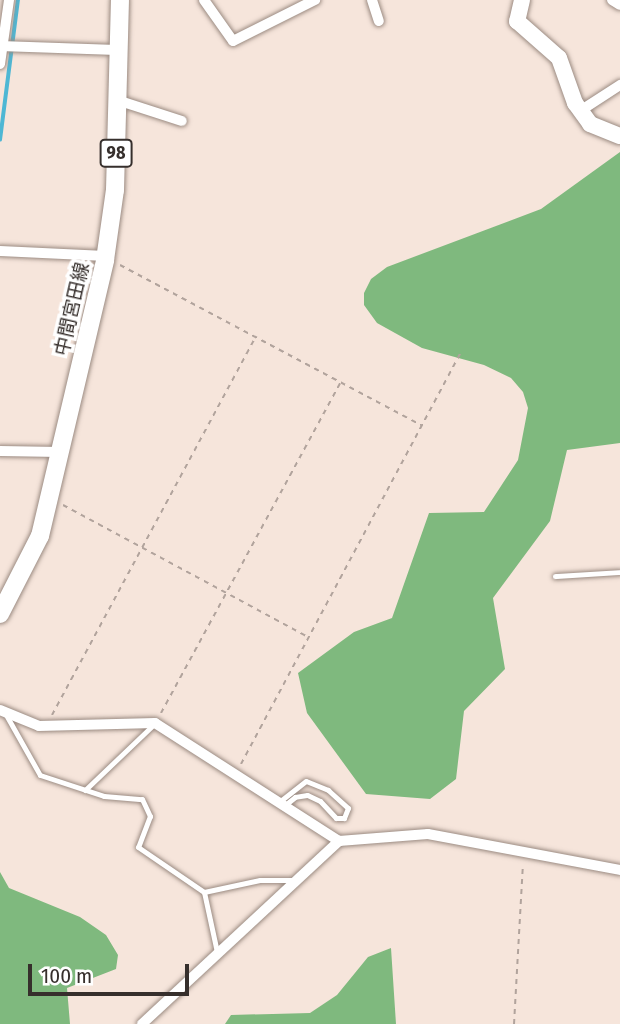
<!DOCTYPE html>
<meta charset="utf-8">
<style>
body{margin:0}
#map{position:relative;width:620px;height:1024px;overflow:hidden;background:#f6e5db;font-family:"Fira Sans Condensed","Noto Sans JP",sans-serif}
div>[style]{position:absolute}
.forest>*{inset:0;background:#7fb97e}
.stream>*{height:3.5px;margin:-1.75px;padding:0 1.75px;transform-origin:1.75px;border-radius:1.75px;background:#4eb7d4}
.path>*{height:2px;margin-top:-1px;transform-origin:0;background:repeating-linear-gradient(90deg,#b1a39c 0 5px,transparent 0 10px)}
.roads{filter:drop-shadow(0 0 2px #9b8b82) drop-shadow(0 0 2px #9b8b82)}
.service>*{height:5px;margin:-2.5px;padding:0 2.5px;transform-origin:2.5px;border-radius:2.5px;background:#fff}
.minor>*{height:10px;margin:-5px;padding:0 5px;transform-origin:5px;border-radius:5px;background:#fff}
.secondary>*{height:16px;margin:-8px;padding:0 8px;transform-origin:8px;border-radius:8px;background:#fff}
.primary>*{height:18px;margin:-9px;padding:0 9px;transform-origin:9px;border-radius:9px;background:#fff}
span{translate:-50% -50%;white-space:nowrap;text-align:center;line-height:1.15;-webkit-text-stroke:7px #fff;paint-order:stroke}
.shield-label span{padding:2px 5px;background:#fff;border:2px solid;border-radius:5px;-webkit-text-stroke-width:0}
.shield-label{font-size:18px;color:#362f2c;font-weight:700}
.street-label{font-size:19px;color:#362f2c}
.scale{position:absolute;left:28px;top:964px;width:161px;height:32px;box-sizing:border-box;border:4px solid #362f2c;border-top:0;padding-left:9px;font-size:21px;line-height:24px;white-space:nowrap;color:#362f2c;-webkit-text-stroke:5px #fff;paint-order:stroke}
</style>
<div id="map">
<div class="forest">
<div style="clip-path:polygon(620px 152px,620px 443px,567px 450px,550px 521px,493px 598px,505px 669px,464px 711px,456px 779px,430px 799px,366px 794px,307px 713px,298px 673px,354px 632px,392px 618px,429px 513px,484px 512px,518px 460px,528px 408px,523px 392px,511px 378px,484px 365px,422px 348px,377px 323px,364px 305px,364px 293px,371px 279px,387px 267px,541px 209px)"></div>
<div style="clip-path:polygon(0 872px,9px 888px,80px 917px,106px 935px,118px 955px,116px 969px,67px 988px,70px 1024px,0 1024px)"></div>
<div style="clip-path:polygon(391px 948px,396px 1024px,225px 1024px,231px 1015px,310px 1013px,337px 995px,368px 957px)"></div>
</div>
<div class="stream">
<div style="left:0;top:140px;width:141px;rotate:-82.7deg"></div>
</div>
<div class="path">
<div style="left:120px;top:265px;width:341px;rotate:28deg"></div>
<div style="left:63px;top:505px;width:278px;rotate:28.3deg"></div>
<div style="left:161px;top:713px;width:377px;rotate:-61.5deg"></div>
<div style="left:52px;top:715px;width:430px;rotate:-61.7deg"></div>
<div style="left:241px;top:764px;width:469px;rotate:-61.9deg"></div>
<div style="left:514px;top:1024px;width:160px;rotate:-86.8deg"></div>
</div>
<div class="roads">
<div class="service">
<div style="left:555px;top:576px;width:65px;rotate:-3.5deg"></div>
<div style="left:5px;top:713px;width:71px;rotate:60.6deg"></div>
<div style="left:40px;top:775px;width:67px;rotate:18.2deg"></div>
<div style="left:104px;top:796px;width:38px;rotate:5deg"></div>
<div style="left:142px;top:799px;width:19px;rotate:65deg"></div>
<div style="left:150px;top:816px;width:33px;rotate:111deg"></div>
<div style="left:138px;top:847px;width:80px;rotate:34.3deg"></div>
<div style="left:204px;top:892px;width:61px;rotate:77.8deg"></div>
<div style="left:85px;top:790px;width:97px;rotate:-43.7deg"></div>
<div style="left:279px;top:802px;width:34px;rotate:-38deg"></div>
<div style="left:306px;top:781px;width:24px;rotate:22deg"></div>
<div style="left:328px;top:790px;width:27px;rotate:42deg"></div>
<div style="left:348px;top:808px;width:11px;rotate:112deg"></div>
<div style="left:344px;top:818px;width:8px;rotate:180deg"></div>
<div style="left:336px;top:818px;width:23px;rotate:-133deg"></div>
<div style="left:320px;top:801px;width:14px;rotate:-155deg"></div>
<div style="left:307px;top:795px;width:12px;rotate:171deg"></div>
<div style="left:295px;top:797px;width:14px;rotate:141deg"></div>
<div style="left:204px;top:892px;width:57px;rotate:-12.1deg"></div>
<div style="left:260px;top:880px;width:34px"></div>
</div>
<div class="minor">
<div style="left:204px;top:0;width:50px;rotate:54.7deg"></div>
<div style="left:233px;top:41px;width:92px;rotate:-26.6deg"></div>
<div style="left:372px;top:0;width:22px;rotate:72deg"></div>
<div style="left:612px;top:0;width:9px;rotate:32deg"></div>
<div style="left:0;top:46px;width:117px;rotate:2deg"></div>
<div style="left:0;top:64px;width:65px;rotate:-82deg"></div>
<div style="left:117px;top:100px;width:68px;rotate:17.9deg"></div>
<div style="left:580px;top:111px;width:48px;rotate:-33deg"></div>
<div style="left:0;top:251px;width:106px;rotate:2.7deg"></div>
<div style="left:0;top:451px;width:60px;rotate:1deg"></div>
<div style="left:0;top:710px;width:42px;rotate:22.3deg"></div>
<div style="left:39px;top:726px;width:116px;rotate:-1.5deg"></div>
<div style="left:155px;top:723px;width:219px;rotate:32.7deg"></div>
<div style="left:339px;top:841px;width:89px;rotate:-4.5deg"></div>
<div style="left:428px;top:834px;width:195px;rotate:10.6deg"></div>
<div style="left:142px;top:1024px;width:269px;rotate:-42.9deg"></div>
</div>
<div class="secondary">
<div style="left:522px;top:0;width:22px;rotate:103deg"></div>
<div style="left:517px;top:21px;width:56px;rotate:41.4deg"></div>
<div style="left:559px;top:58px;width:48px;rotate:70.4deg"></div>
<div style="left:575px;top:103px;width:26px;rotate:54deg"></div>
<div style="left:590px;top:124px;width:32px;rotate:22deg"></div>
</div>
<div class="primary">
<div style="left:0;top:614px;width:88px;rotate:-62.9deg"></div>
<div style="left:40px;top:536px;width:284px;rotate:-76.7deg"></div>
<div style="left:105px;top:260px;width:71px;rotate:-81.9deg"></div>
<div style="left:115px;top:190px;width:190px;rotate:-88.5deg"></div>
</div>
</div>
<div class="shield-label">
<span style="left:116px;top:153px">98</span>
</div>
<div class="street-label">
<span style="left:72px;top:309px;rotate:-77deg">中間宮田線</span>
</div>
<div class="scale">100 m</div>
</div>
